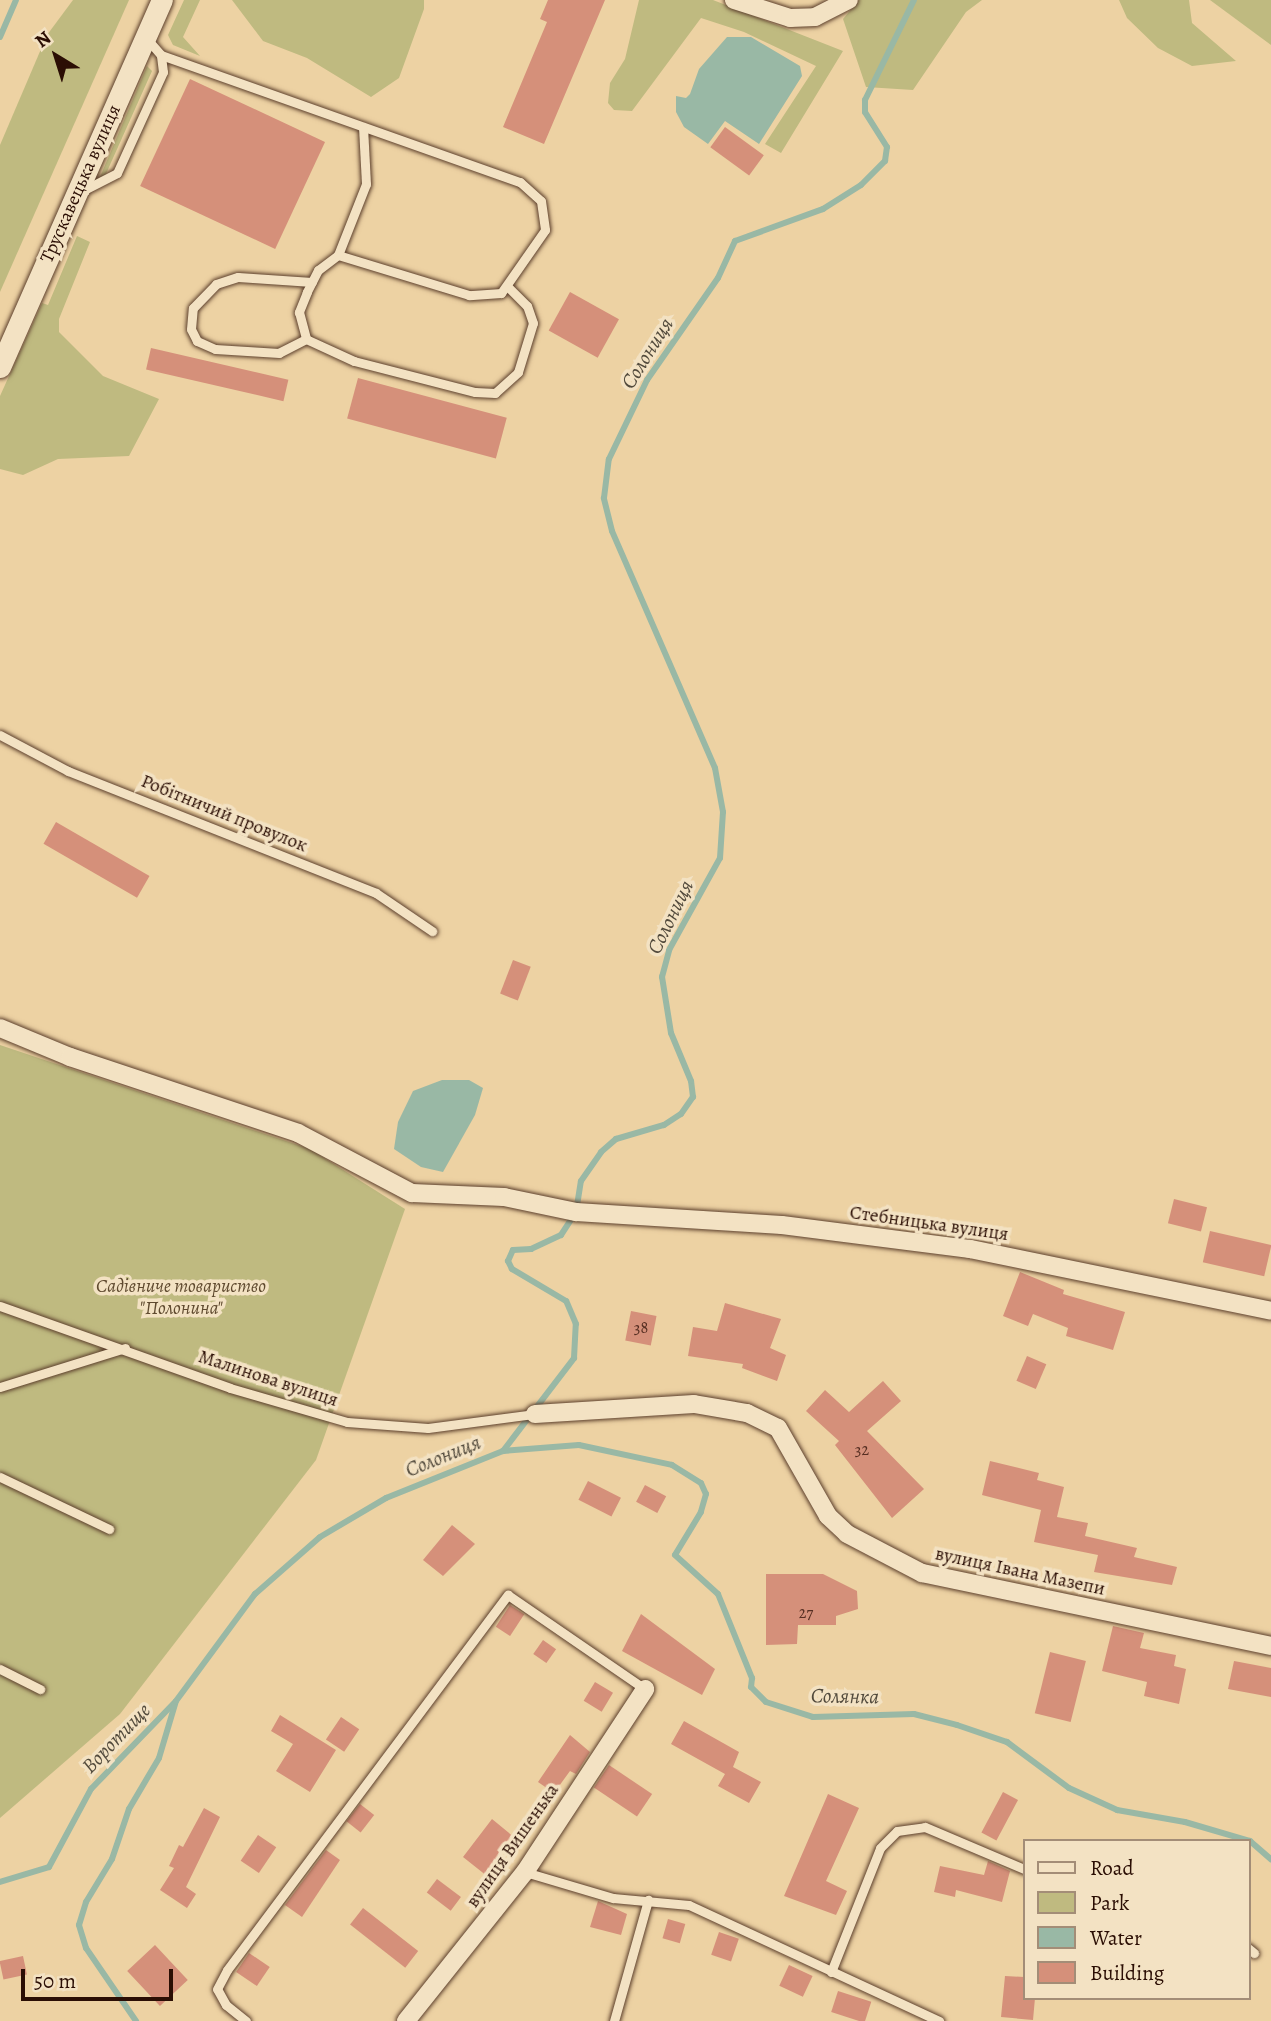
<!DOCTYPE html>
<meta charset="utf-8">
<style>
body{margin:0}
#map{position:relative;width:1271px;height:2021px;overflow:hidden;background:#edd2a3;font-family:Alegreya,serif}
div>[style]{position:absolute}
.green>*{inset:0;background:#bfba80}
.water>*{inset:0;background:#99b8a5}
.stream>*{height:6px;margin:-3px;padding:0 3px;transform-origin:3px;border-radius:3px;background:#99b8a5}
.building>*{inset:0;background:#d5907a;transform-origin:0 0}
.roads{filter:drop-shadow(0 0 2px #5c3f2c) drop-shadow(0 0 2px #5c3f2c)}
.service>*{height:9px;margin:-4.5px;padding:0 4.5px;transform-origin:4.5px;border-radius:4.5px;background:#f3e2c3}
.minor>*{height:18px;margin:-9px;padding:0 9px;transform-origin:9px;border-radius:9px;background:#f3e2c3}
.tertiary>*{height:21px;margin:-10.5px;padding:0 10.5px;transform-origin:10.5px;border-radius:10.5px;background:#f3e2c3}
span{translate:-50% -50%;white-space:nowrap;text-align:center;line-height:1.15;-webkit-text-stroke:7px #f3e2c3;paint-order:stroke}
.number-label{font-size:16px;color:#562e22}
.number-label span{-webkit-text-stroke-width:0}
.street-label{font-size:19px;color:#2b0e04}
.park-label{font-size:19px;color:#5f4a2f;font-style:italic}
.water-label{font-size:21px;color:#524a3c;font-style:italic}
.legend{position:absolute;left:1023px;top:1839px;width:228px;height:161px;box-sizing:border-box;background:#f3e2c3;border:2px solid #a38d77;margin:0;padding:9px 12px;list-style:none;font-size:21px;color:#2b0e04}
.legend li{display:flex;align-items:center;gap:14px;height:35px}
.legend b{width:35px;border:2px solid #a38d77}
.north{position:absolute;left:21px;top:21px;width:70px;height:70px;-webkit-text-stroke:5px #f3e2c3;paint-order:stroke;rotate:322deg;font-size:19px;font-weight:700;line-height:28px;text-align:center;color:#2b0e04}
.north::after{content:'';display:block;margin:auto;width:24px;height:32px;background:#2b0e04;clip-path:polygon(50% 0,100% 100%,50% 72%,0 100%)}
.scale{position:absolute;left:21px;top:1969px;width:152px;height:32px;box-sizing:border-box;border:4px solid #2b0e04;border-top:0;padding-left:9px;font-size:21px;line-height:24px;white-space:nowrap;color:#2b0e04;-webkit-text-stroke:5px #f3e2c3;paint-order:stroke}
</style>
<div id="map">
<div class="green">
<div style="clip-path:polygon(73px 0,129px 0,0 292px,0 145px,47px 35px)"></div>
<div style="clip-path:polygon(184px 0,200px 0,183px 37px,200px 56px,173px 45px,168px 35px)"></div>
<div style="clip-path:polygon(232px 0,424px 0,424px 9px,399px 78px,371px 97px,307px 58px,263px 41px)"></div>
<div style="clip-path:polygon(639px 0,713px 0,843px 51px,781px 153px,765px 144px,816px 66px,744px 32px,701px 18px,632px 111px,614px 110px,608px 103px,610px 83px,625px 59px)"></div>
<div style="clip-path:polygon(859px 0,982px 0,966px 12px,913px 90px,866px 87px,843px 19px)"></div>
<div style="clip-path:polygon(1119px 0,1189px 0,1192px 23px,1236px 61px,1192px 66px,1158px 48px,1127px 18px)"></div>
<div style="clip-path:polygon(1210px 0,1271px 0,1271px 45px)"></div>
<div style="clip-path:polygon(147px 66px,152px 71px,105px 176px,100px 177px)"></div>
<div style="clip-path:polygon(77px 236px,90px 242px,59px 319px,59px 332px,103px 376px,159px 399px,129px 456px,58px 459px,23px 475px,0 469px,0 396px,42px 303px,48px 305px)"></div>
<div style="clip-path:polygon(0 1045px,310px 1149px,405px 1209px,316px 1460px,120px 1714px,0 1818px)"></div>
</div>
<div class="water">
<div style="clip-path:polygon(727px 37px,751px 37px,800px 66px,802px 76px,759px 144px,725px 121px,708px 144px,684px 127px,676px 112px,676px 96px,686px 98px,690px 94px,699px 69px)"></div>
<div style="clip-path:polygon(442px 1080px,469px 1080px,483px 1088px,475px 1115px,443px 1172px,421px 1167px,394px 1149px,398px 1122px,413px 1091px)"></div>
</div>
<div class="stream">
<div style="left:0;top:37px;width:40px;rotate:-66.6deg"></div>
<div style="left:503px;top:1451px;width:76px;rotate:-4.5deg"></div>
<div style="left:579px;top:1445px;width:95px;rotate:12.1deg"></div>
<div style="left:672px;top:1465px;width:34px;rotate:32deg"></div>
<div style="left:701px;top:1483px;width:12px;rotate:66deg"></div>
<div style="left:706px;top:1494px;width:19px;rotate:106deg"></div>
<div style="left:701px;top:1512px;width:50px;rotate:121.2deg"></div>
<div style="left:675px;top:1555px;width:58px;rotate:42.2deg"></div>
<div style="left:718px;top:1594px;width:91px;rotate:68deg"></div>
<div style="left:752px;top:1678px;width:9px;rotate:96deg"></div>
<div style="left:751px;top:1687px;width:21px;rotate:45deg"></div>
<div style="left:766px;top:1702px;width:49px;rotate:17.7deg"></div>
<div style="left:813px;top:1717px;width:101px;rotate:-1.7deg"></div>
<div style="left:914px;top:1714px;width:44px;rotate:14.3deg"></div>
<div style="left:957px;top:1725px;width:53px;rotate:18.8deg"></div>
<div style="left:1007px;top:1742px;width:77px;rotate:36.6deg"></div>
<div style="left:1069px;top:1788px;width:53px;rotate:24.6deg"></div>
<div style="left:1117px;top:1810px;width:69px;rotate:10deg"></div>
<div style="left:1185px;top:1822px;width:68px;rotate:16.3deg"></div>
<div style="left:1250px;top:1841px;width:28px;rotate:41deg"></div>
<div style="left:0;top:1882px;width:51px;rotate:-17deg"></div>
<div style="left:49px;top:1867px;width:89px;rotate:-61.7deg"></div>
<div style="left:91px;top:1789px;width:121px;rotate:-46deg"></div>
<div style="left:136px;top:2021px;width:88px;rotate:-124.4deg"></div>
<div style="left:86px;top:1948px;width:24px;rotate:-107deg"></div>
<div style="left:79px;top:1925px;width:24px;rotate:-73deg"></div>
<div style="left:86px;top:1902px;width:50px;rotate:-58.8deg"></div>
<div style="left:112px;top:1859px;width:53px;rotate:-71.2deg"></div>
<div style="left:129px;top:1809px;width:59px;rotate:-59.5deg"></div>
<div style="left:159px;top:1758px;width:59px;rotate:-73.4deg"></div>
<div style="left:176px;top:1701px;width:133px;rotate:-53.6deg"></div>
<div style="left:255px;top:1594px;width:86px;rotate:-41.2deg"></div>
<div style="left:320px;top:1537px;width:77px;rotate:-30.6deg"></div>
<div style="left:386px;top:1498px;width:126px;rotate:-21.9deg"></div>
<div style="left:503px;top:1451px;width:117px;rotate:-52.6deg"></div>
<div style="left:574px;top:1358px;width:34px;rotate:-87deg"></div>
<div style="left:576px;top:1324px;width:25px;rotate:-113deg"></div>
<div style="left:566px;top:1301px;width:63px;rotate:-149.3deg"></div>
<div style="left:512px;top:1269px;width:9px;rotate:-117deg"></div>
<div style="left:508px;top:1261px;width:12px;rotate:-66deg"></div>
<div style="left:513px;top:1250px;width:18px;rotate:-3deg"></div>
<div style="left:531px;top:1249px;width:33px;rotate:-25deg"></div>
<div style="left:561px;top:1235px;width:27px;rotate:-57deg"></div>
<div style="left:576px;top:1212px;width:31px;rotate:-81deg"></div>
<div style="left:581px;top:1181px;width:35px;rotate:-55deg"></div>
<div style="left:601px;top:1152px;width:20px;rotate:-41deg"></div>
<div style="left:616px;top:1139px;width:50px;rotate:-16.3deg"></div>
<div style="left:664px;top:1125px;width:20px;rotate:-33deg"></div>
<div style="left:681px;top:1114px;width:21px;rotate:-55deg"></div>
<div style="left:693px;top:1097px;width:16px;rotate:-97deg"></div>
<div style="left:691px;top:1081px;width:52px;rotate:-112.6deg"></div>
<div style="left:671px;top:1033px;width:57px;rotate:-99.1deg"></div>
<div style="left:662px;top:977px;width:28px;rotate:-75deg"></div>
<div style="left:669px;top:950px;width:105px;rotate:-61deg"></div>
<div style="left:720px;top:858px;width:46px;rotate:-86.3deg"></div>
<div style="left:723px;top:812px;width:45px;rotate:-100.3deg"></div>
<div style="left:715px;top:768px;width:258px;rotate:-113.5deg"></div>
<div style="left:612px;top:531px;width:34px;rotate:-104deg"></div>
<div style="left:604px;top:498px;width:39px;rotate:-83deg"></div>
<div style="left:609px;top:459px;width:88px;rotate:-64.3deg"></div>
<div style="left:647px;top:380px;width:124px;rotate:-55.2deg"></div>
<div style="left:718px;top:278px;width:41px;rotate:-65.3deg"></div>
<div style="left:735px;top:241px;width:94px;rotate:-20deg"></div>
<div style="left:823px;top:209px;width:45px;rotate:-32.3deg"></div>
<div style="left:861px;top:185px;width:34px;rotate:-45deg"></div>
<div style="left:885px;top:161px;width:14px;rotate:-82deg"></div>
<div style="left:887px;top:147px;width:41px;rotate:-122.2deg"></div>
<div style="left:865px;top:112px;width:12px;rotate:-90deg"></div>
<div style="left:865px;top:100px;width:111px;rotate:-63.9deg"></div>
</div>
<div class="building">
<div style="clip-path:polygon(548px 0,605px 0,544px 144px,503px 127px,547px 22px,540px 19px)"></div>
<div style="left:190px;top:79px;width:149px;height:118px;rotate:25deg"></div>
<div style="left:725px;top:127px;width:48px;height:25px;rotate:36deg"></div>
<div style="left:570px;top:292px;width:56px;height:44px;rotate:29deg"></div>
<div style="left:151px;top:348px;width:141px;height:22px;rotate:13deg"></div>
<div style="left:358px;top:378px;width:154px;height:42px;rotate:15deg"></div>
<div style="left:56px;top:822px;width:108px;height:25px;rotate:30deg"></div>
<div style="left:513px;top:960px;width:19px;height:36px;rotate:21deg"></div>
<div style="left:1174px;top:1199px;width:34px;height:25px;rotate:14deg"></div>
<div style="left:1210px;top:1231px;width:63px;height:32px;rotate:13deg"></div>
<div style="clip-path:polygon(1020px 1272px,1064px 1290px,1063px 1294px,1125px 1312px,1113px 1350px,1066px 1336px,1068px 1328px,1033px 1314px,1028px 1326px,1003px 1316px)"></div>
<div style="clip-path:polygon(725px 1303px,781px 1319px,770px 1348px,786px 1355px,777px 1381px,742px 1368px,743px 1364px,688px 1356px,693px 1327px,717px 1331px)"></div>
<div style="left:631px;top:1311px;width:26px;height:30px;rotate:11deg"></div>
<div style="left:1027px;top:1356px;width:21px;height:27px;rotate:23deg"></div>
<div style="clip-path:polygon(883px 1381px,901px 1401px,867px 1431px,924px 1489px,892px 1518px,835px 1445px,839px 1441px,806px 1411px,825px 1390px,849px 1412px)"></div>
<div style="clip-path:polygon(990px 1461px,1039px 1473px,1037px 1480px,1064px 1487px,1057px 1517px,1088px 1523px,1085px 1536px,1137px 1548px,1134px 1557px,1177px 1567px,1172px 1585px,1094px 1572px,1098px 1555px,1034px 1542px,1041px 1510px,982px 1495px)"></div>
<div style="left:588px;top:1481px;width:37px;height:21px;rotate:27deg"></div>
<div style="left:645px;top:1485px;width:24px;height:19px;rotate:28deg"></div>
<div style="clip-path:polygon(452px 1525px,475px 1544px,443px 1576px,423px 1560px)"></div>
<div style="clip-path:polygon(766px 1574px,823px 1574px,857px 1591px,858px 1609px,836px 1616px,836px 1625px,798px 1625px,797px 1644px,766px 1645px)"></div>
<div style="left:510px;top:1605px;width:17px;height:26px;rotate:33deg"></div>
<div style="clip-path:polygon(641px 1614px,715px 1669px,702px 1695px,622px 1651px)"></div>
<div style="clip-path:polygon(1113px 1626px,1144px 1633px,1140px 1648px,1176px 1655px,1174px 1666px,1186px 1669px,1179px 1704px,1144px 1696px,1147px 1682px,1102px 1671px)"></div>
<div style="left:543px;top:1640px;width:16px;height:17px;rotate:35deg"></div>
<div style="left:1050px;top:1652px;width:37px;height:63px;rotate:14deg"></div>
<div style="clip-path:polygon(1234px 1661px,1271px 1668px,1271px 1697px,1228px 1689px)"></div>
<div style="left:595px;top:1682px;width:21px;height:22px;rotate:31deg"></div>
<div style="clip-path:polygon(280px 1715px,336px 1750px,310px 1792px,276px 1771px,293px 1744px,271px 1731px)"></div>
<div style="left:341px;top:1717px;width:22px;height:27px;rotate:34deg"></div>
<div style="clip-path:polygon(684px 1721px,739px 1752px,733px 1767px,761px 1782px,749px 1803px,718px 1786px,725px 1774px,671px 1744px)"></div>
<div style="clip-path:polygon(570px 1735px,590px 1752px,576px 1774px,570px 1771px,554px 1793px,538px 1782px)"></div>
<div style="left:609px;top:1765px;width:52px;height:27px;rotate:34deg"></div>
<div style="left:1003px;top:1792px;width:17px;height:46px;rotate:28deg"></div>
<div style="clip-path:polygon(828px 1794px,859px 1808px,826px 1881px,847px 1891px,836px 1915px,784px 1896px)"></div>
<div style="left:360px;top:1804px;width:18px;height:22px;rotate:38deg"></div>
<div style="clip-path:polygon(204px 1808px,220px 1817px,186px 1887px,196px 1894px,187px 1908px,160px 1890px,174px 1868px,169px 1866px,179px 1845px,183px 1847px)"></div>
<div style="clip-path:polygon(492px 1819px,515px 1838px,499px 1858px,505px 1863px,492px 1880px,463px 1857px)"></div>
<div style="left:258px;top:1835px;width:22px;height:31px;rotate:34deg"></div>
<div style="clip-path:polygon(326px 1850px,340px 1860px,302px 1917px,285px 1905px)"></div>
<div style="clip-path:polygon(988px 1861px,1010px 1871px,1002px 1902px,956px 1890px,955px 1897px,934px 1892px,940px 1866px,984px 1875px)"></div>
<div style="left:437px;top:1879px;width:30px;height:17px;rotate:37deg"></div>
<div style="clip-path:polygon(598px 1901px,627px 1914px,621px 1935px,590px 1927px)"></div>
<div style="left:363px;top:1908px;width:70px;height:21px;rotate:38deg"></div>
<div style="left:668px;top:1919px;width:18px;height:20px;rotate:16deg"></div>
<div style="left:719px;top:1932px;width:21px;height:24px;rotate:19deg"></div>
<div style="left:155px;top:1945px;width:48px;height:38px;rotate:47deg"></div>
<div style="left:249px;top:1953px;width:25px;height:23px;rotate:34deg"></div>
<div style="left:23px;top:1956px;width:19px;height:24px;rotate:78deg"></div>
<div style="left:789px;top:1965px;width:26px;height:23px;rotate:25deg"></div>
<div style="clip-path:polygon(1005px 1976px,1024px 1977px,1024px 1998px,1035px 1998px,1033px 2020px,1001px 2017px)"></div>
<div style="left:838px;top:1991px;width:35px;height:22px;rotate:18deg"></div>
</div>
<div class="roads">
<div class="service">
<div style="left:161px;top:55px;width:381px;rotate:19.5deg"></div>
<div style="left:520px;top:182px;width:28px;rotate:42deg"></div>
<div style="left:541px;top:201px;width:29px;rotate:82deg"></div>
<div style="left:545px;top:230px;width:77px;rotate:124.9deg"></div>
<div style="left:501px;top:293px;width:32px;rotate:176deg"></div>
<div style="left:469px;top:295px;width:137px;rotate:-163deg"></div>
<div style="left:338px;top:255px;width:25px;rotate:143deg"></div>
<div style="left:318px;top:270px;width:25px;rotate:117deg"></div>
<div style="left:307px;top:292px;width:22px;rotate:112deg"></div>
<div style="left:299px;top:312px;width:28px;rotate:75deg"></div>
<div style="left:306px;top:339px;width:53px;rotate:24.6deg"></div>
<div style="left:354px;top:361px;width:125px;rotate:14.4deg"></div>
<div style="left:475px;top:392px;width:20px;rotate:3deg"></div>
<div style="left:495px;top:393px;width:31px;rotate:-42deg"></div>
<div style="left:518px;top:372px;width:51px;rotate:-73deg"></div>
<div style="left:533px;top:323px;width:18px;rotate:-109deg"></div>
<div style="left:527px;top:306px;width:27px;rotate:-135deg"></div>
<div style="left:82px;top:191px;width:39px;rotate:-27deg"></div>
<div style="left:117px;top:173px;width:111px;rotate:-65.5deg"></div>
<div style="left:163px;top:72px;width:17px;rotate:-97deg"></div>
<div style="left:161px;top:55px;width:21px;rotate:-131deg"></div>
<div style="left:338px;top:255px;width:76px;rotate:-68.5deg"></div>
<div style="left:366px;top:184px;width:57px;rotate:-93deg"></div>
<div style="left:306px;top:339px;width:30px;rotate:153deg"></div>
<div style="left:279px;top:353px;width:64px;rotate:-176.4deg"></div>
<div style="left:215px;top:349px;width:20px;rotate:-156deg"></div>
<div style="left:197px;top:341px;width:13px;rotate:-117deg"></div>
<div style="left:191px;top:329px;width:21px;rotate:-85deg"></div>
<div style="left:193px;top:308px;width:33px;rotate:-46deg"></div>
<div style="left:216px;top:284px;width:23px;rotate:-18deg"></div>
<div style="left:238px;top:277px;width:74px;rotate:3.9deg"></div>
<div style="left:0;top:735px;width:77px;rotate:27.9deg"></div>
<div style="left:68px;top:771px;width:331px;rotate:21.6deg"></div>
<div style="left:376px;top:893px;width:68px;rotate:34.2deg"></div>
<div style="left:0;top:1306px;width:244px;rotate:19.6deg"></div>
<div style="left:230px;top:1388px;width:122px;rotate:16.2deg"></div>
<div style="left:347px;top:1422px;width:81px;rotate:4.2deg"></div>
<div style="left:428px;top:1428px;width:108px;rotate:-7.5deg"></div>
<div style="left:0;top:1387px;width:131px;rotate:-17.3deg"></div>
<div style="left:0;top:1477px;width:121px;rotate:25.5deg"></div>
<div style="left:0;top:1669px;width:45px;rotate:26.6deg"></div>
<div style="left:525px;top:1872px;width:92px;rotate:16.5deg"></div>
<div style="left:613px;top:1898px;width:76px;rotate:5.3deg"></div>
<div style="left:689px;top:1905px;width:276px;rotate:24.9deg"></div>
<div style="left:1248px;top:1948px;width:8px;rotate:40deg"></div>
<div style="left:831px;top:1972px;width:133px;rotate:-68.4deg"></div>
<div style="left:880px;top:1848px;width:24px;rotate:-45deg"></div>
<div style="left:897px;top:1831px;width:28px;rotate:-8deg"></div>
<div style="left:925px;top:1827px;width:108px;rotate:23deg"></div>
<div style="left:246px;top:2021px;width:26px;rotate:-141deg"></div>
<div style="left:226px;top:2005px;width:18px;rotate:-119deg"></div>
<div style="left:217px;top:1989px;width:21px;rotate:-62deg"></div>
<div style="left:227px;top:1970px;width:469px;rotate:-53.2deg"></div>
<div style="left:508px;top:1595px;width:166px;rotate:34.5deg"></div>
<div style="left:614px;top:2021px;width:126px;rotate:-74.3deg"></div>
</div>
<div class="minor">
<div style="left:734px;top:0;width:59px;rotate:17.8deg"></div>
<div style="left:790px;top:18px;width:25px;rotate:-2deg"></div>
<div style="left:815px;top:17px;width:38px;rotate:-27deg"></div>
<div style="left:0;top:1028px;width:76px;rotate:22.5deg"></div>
<div style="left:70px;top:1057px;width:240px;rotate:18.4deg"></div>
<div style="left:298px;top:1133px;width:129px;rotate:27.8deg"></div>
<div style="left:412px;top:1193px;width:92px;rotate:2.5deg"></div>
<div style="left:504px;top:1197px;width:74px;rotate:11.8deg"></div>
<div style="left:576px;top:1212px;width:206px;rotate:3.6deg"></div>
<div style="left:782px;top:1225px;width:190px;rotate:7.3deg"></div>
<div style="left:970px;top:1249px;width:307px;rotate:11.6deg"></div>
<div style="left:535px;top:1414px;width:159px;rotate:-3.6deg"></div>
<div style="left:694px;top:1404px;width:54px;rotate:9.6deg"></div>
<div style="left:747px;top:1413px;width:34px;rotate:26deg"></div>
<div style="left:778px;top:1428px;width:101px;rotate:60.4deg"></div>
<div style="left:828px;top:1516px;width:26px;rotate:43deg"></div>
<div style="left:847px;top:1534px;width:85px;rotate:27.5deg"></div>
<div style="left:922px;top:1573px;width:357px;rotate:11.8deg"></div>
<div style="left:406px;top:2021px;width:191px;rotate:-51.4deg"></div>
<div style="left:525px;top:1872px;width:219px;rotate:-56.7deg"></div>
</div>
<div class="tertiary">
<div style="left:0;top:367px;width:401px;rotate:-66.2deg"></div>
</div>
</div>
<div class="number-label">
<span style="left:641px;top:1328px">38</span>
<span style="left:862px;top:1450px">32</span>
<span style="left:806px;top:1613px">27</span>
</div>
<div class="street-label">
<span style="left:81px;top:184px;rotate:-66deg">Трускавецька вулиця</span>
<span style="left:224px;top:814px;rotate:22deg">Робітничий провулок</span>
<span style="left:929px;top:1224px;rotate:8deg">Стебницька вулиця</span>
<span style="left:268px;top:1379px;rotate:18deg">Малинова вулиця</span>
<span style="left:1020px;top:1572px;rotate:12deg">вулиця Івана Мазепи</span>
<span style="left:513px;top:1846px;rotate:-55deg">вулиця Вишенька</span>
</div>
<div class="park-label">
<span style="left:181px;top:1298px">Садівниче товариство<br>"Полонина"</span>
</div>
<div class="water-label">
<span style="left:647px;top:353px;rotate:-58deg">Солониця</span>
<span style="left:670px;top:917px;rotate:-64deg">Солониця</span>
<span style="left:443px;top:1456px;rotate:-22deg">Солониця</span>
<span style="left:845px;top:1696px;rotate:1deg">Солянка</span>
<span style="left:116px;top:1738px;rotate:-46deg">Воротище</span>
</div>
<ul class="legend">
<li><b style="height:9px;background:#f3e2c3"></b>Road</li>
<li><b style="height:19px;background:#bfba80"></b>Park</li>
<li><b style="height:19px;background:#99b8a5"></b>Water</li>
<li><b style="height:19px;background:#d5907a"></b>Building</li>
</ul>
<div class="north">N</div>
<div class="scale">50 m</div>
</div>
